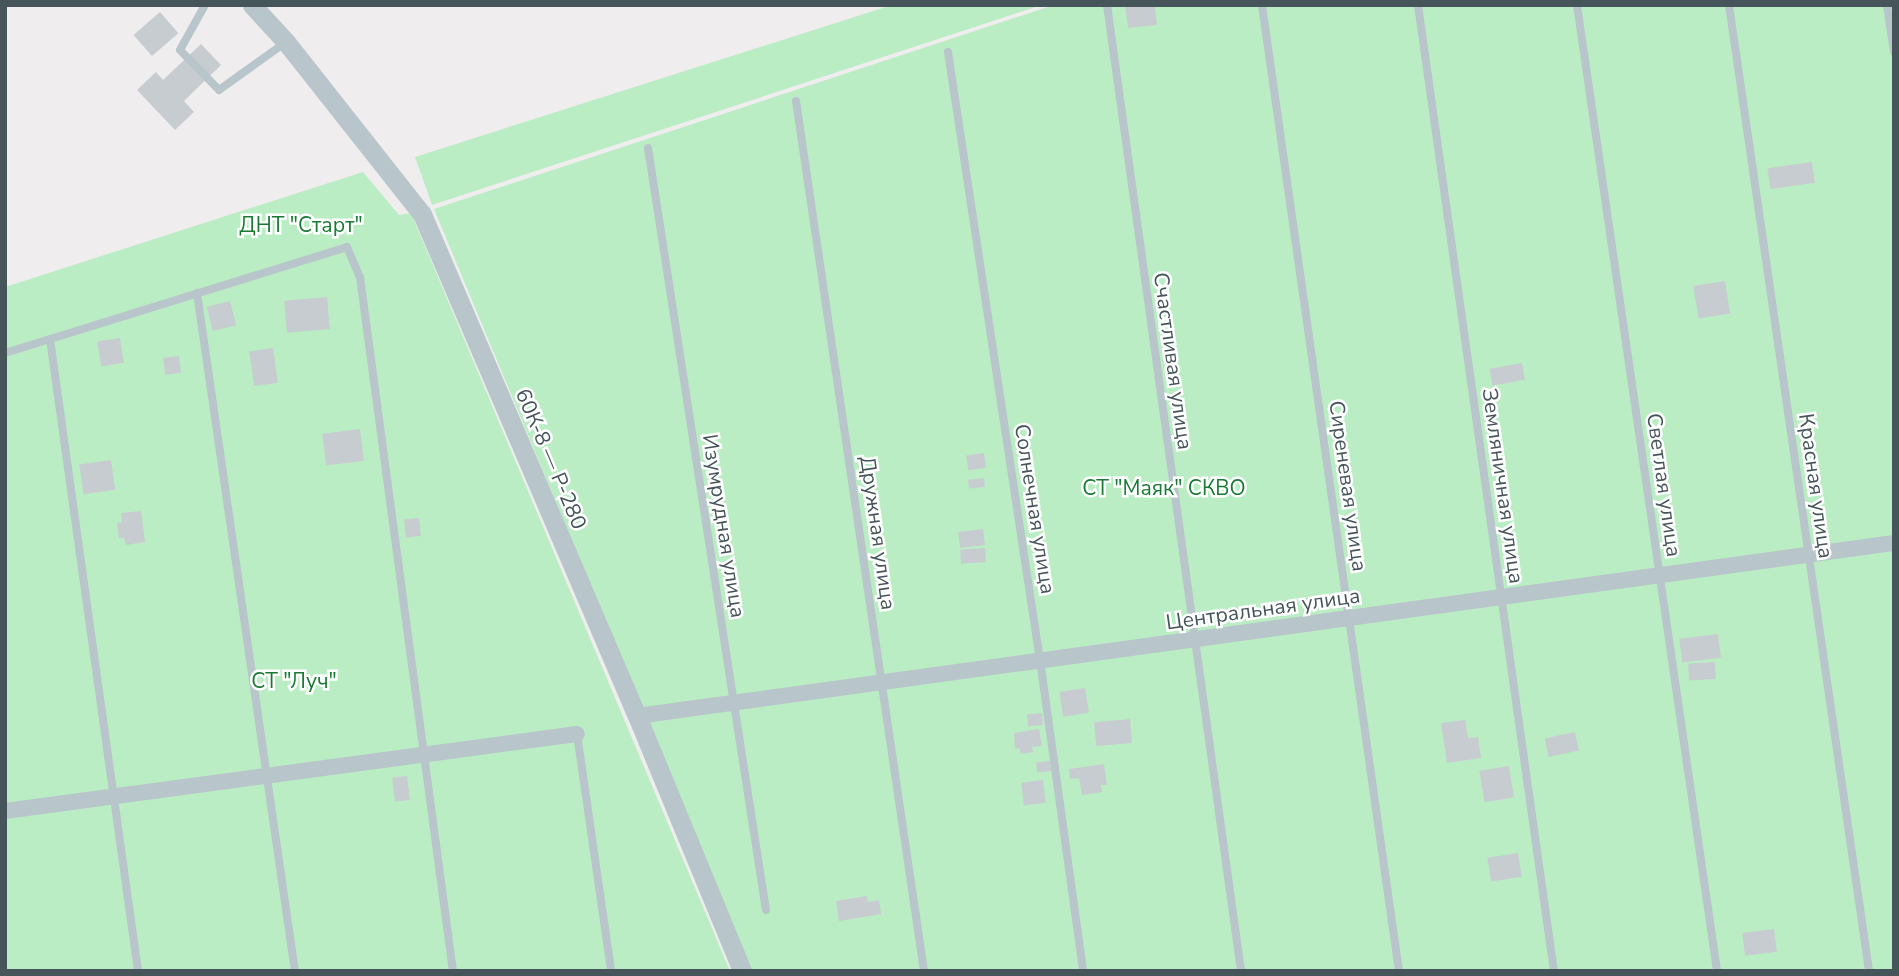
<!DOCTYPE html>
<meta charset="utf-8">
<style>
body{margin:0}
#map{position:relative;width:1899px;height:976px;overflow:hidden;background:#f0edee;font-family:"Nunito Sans",sans-serif}
div>[style]{position:absolute}
.green>*{inset:0;background:#bbedc4}
.building>*{inset:0;background:#c7ccd0;transform-origin:0 0}
.service>*{height:8px;margin:-4px;padding:0 4px;transform-origin:4px;border-radius:4px;background:#b8c5ca}
.minor>*{height:16px;margin:-8px;padding:0 8px;transform-origin:8px;border-radius:8px;background:#b8c5ca}
.tertiary>*{height:19px;margin:-9.5px;padding:0 9.5px;transform-origin:9.5px;border-radius:9.5px;background:#b8c5ca}
span{translate:-50% -50%;white-space:nowrap;text-align:center;line-height:1.15;-webkit-text-stroke:5px #fff;paint-order:stroke}
.park-label{font-size:21px;color:#187a33}
.street-label{font-size:21px;color:#46555a}
.frame{position:absolute;inset:0;border:7px solid #46555a;pointer-events:none}
</style>
<div id="map">
<div class="green">
<div style="clip-path:polygon(892px 5px,1042px 5px,432px 205px,415px 157px)"></div>
<div style="clip-path:polygon(1054px 5px,1894px 5px,1894px 971px,751px 971px,434px 209px)"></div>
<div style="clip-path:polygon(363px 172px,399px 215px,411px 213px,730px 971px,5px 971px,5px 287px)"></div>
</div>
<div class="building">
<div style="clip-path:polygon(1125px 5px,1155px 7px,1157px 25px,1128px 28px)"></div>
<div style="left:160px;top:12px;width:28px;height:35px;rotate:49deg"></div>
<div style="clip-path:polygon(201px 44px,221px 65px,184px 101px,194px 112px,175px 130px,137px 90px,156px 72px,163px 80px)"></div>
<div style="left:1812px;top:162px;width:21px;height:45px;rotate:82deg"></div>
<div style="left:1725px;top:281px;width:33px;height:32px;rotate:81deg"></div>
<div style="left:327px;top:297px;width:32px;height:43px;rotate:85deg"></div>
<div style="left:230px;top:301px;width:25px;height:24px;rotate:76deg"></div>
<div style="left:120px;top:338px;width:25px;height:23px;rotate:81deg"></div>
<div style="left:273px;top:348px;width:35px;height:24px;rotate:82deg"></div>
<div style="left:179px;top:356px;width:17px;height:16px;rotate:83deg"></div>
<div style="left:1522px;top:363px;width:17px;height:33px;rotate:80deg"></div>
<div style="left:360px;top:429px;width:32px;height:38px;rotate:83deg"></div>
<div style="left:984px;top:453px;width:15px;height:18px;rotate:82deg"></div>
<div style="left:111px;top:460px;width:30px;height:32px;rotate:82deg"></div>
<div style="left:984px;top:478px;width:9px;height:16px;rotate:84deg"></div>
<div style="clip-path:polygon(141px 511px,145px 542px,126px 545px,124px 538px,119px 538px,117px 523px,122px 522px,121px 513px)"></div>
<div style="left:419px;top:518px;width:18px;height:15px;rotate:84deg"></div>
<div style="left:983px;top:529px;width:16px;height:25px;rotate:83deg"></div>
<div style="left:985px;top:548px;width:14px;height:25px;rotate:86deg"></div>
<div style="left:1718px;top:634px;width:24px;height:39px;rotate:83deg"></div>
<div style="left:1715px;top:662px;width:17px;height:27px;rotate:87deg"></div>
<div style="left:1085px;top:688px;width:25px;height:26px;rotate:81deg"></div>
<div style="left:1042px;top:713px;width:12px;height:15px;rotate:85deg"></div>
<div style="left:1130px;top:719px;width:24px;height:36px;rotate:85deg"></div>
<div style="clip-path:polygon(1465px 720px,1468px 738px,1478px 737px,1481px 758px,1447px 763px,1441px 723px)"></div>
<div style="clip-path:polygon(1039px 729px,1042px 746px,1032px 747px,1033px 752px,1021px 754px,1019px 748px,1015px 749px,1014px 733px)"></div>
<div style="left:1575px;top:732px;width:19px;height:31px;rotate:78deg"></div>
<div style="left:1050px;top:761px;width:10px;height:14px;rotate:84deg"></div>
<div style="clip-path:polygon(1104px 764px,1107px 785px,1101px 785px,1102px 792px,1082px 795px,1079px 778px,1070px 779px,1069px 769px)"></div>
<div style="left:1509px;top:766px;width:32px;height:30px;rotate:81deg"></div>
<div style="left:407px;top:776px;width:24px;height:15px;rotate:83deg"></div>
<div style="left:1043px;top:780px;width:23px;height:22px;rotate:83deg"></div>
<div style="left:1518px;top:853px;width:24px;height:31px;rotate:81deg"></div>
<div style="clip-path:polygon(867px 896px,868px 902px,879px 900px,881px 914px,839px 921px,836px 901px)"></div>
<div style="left:1774px;top:929px;width:23px;height:32px;rotate:83deg"></div>
</div>
<div class="service">
<div style="left:205px;top:5px;width:51px;rotate:119.1deg"></div>
<div style="left:180px;top:50px;width:56px;rotate:45.7deg"></div>
<div style="left:219px;top:90px;width:82px;rotate:-35.6deg"></div>
<div style="left:1107px;top:5px;width:975px;rotate:82.1deg"></div>
<div style="left:1262px;top:5px;width:976px;rotate:81.93deg"></div>
<div style="left:1418px;top:5px;width:976px;rotate:81.99deg"></div>
<div style="left:1577px;top:5px;width:976px;rotate:81.75deg"></div>
<div style="left:1729px;top:5px;width:976px;rotate:81.75deg"></div>
<div style="left:1887px;top:5px;width:48px;rotate:81.5deg"></div>
<div style="left:948px;top:52px;width:615px;rotate:81.4deg"></div>
<div style="left:1040px;top:660px;width:314px;rotate:82.1deg"></div>
<div style="left:796px;top:101px;width:879px;rotate:81.63deg"></div>
<div style="left:648px;top:148px;width:771px;rotate:81.2deg"></div>
<div style="left:197px;top:293px;width:685px;rotate:81.78deg"></div>
<div style="left:50px;top:339px;width:638px;rotate:82.07deg"></div>
<div style="left:5px;top:353px;width:358px;rotate:-17.2deg"></div>
<div style="left:347px;top:247px;width:33px;rotate:67deg"></div>
<div style="left:360px;top:277px;width:700px;rotate:82.37deg"></div>
<div style="left:577px;top:734px;width:239px;rotate:81.8deg"></div>
</div>
<div class="minor">
<div style="left:637px;top:716px;width:1269px;rotate:-7.84deg"></div>
<div style="left:5px;top:811px;width:577px;rotate:-7.67deg"></div>
</div>
<div class="tertiary">
<div style="left:252px;top:5px;width:50px;rotate:47.4deg"></div>
<div style="left:286px;top:42px;width:219px;rotate:51.7deg"></div>
<div style="left:422px;top:214px;width:546px;rotate:66.82deg"></div>
<div style="left:637px;top:716px;width:276px;rotate:67.6deg"></div>
</div>
<div class="park-label">
<span style="left:301px;top:225px">ДНТ "Старт"</span>
<span style="left:1164px;top:488px">СТ "Маяк" СКВО</span>
<span style="left:294px;top:681px">СТ "Луч"</span>
</div>
<div class="street-label">
<span style="left:1173px;top:361px;rotate:82deg">Счастливая улица</span>
<span style="left:551px;top:459px;rotate:67deg">60К-8 — Р-280</span>
<span style="left:1664px;top:485px;rotate:82deg">Светлая улица</span>
<span style="left:1348px;top:486px;rotate:82deg">Сиреневая улица</span>
<span style="left:1503px;top:486px;rotate:82deg">Земляничная улица</span>
<span style="left:1816px;top:486px;rotate:82deg">Красная улица</span>
<span style="left:1035px;top:509px;rotate:81deg">Солнечная улица</span>
<span style="left:724px;top:526px;rotate:81deg">Изумрудная улица</span>
<span style="left:878px;top:533px;rotate:82deg">Дружная улица</span>
<span style="left:1263px;top:609px;rotate:-8deg">Центральная улица</span>
</div>
<div class="frame"></div>
</div>
